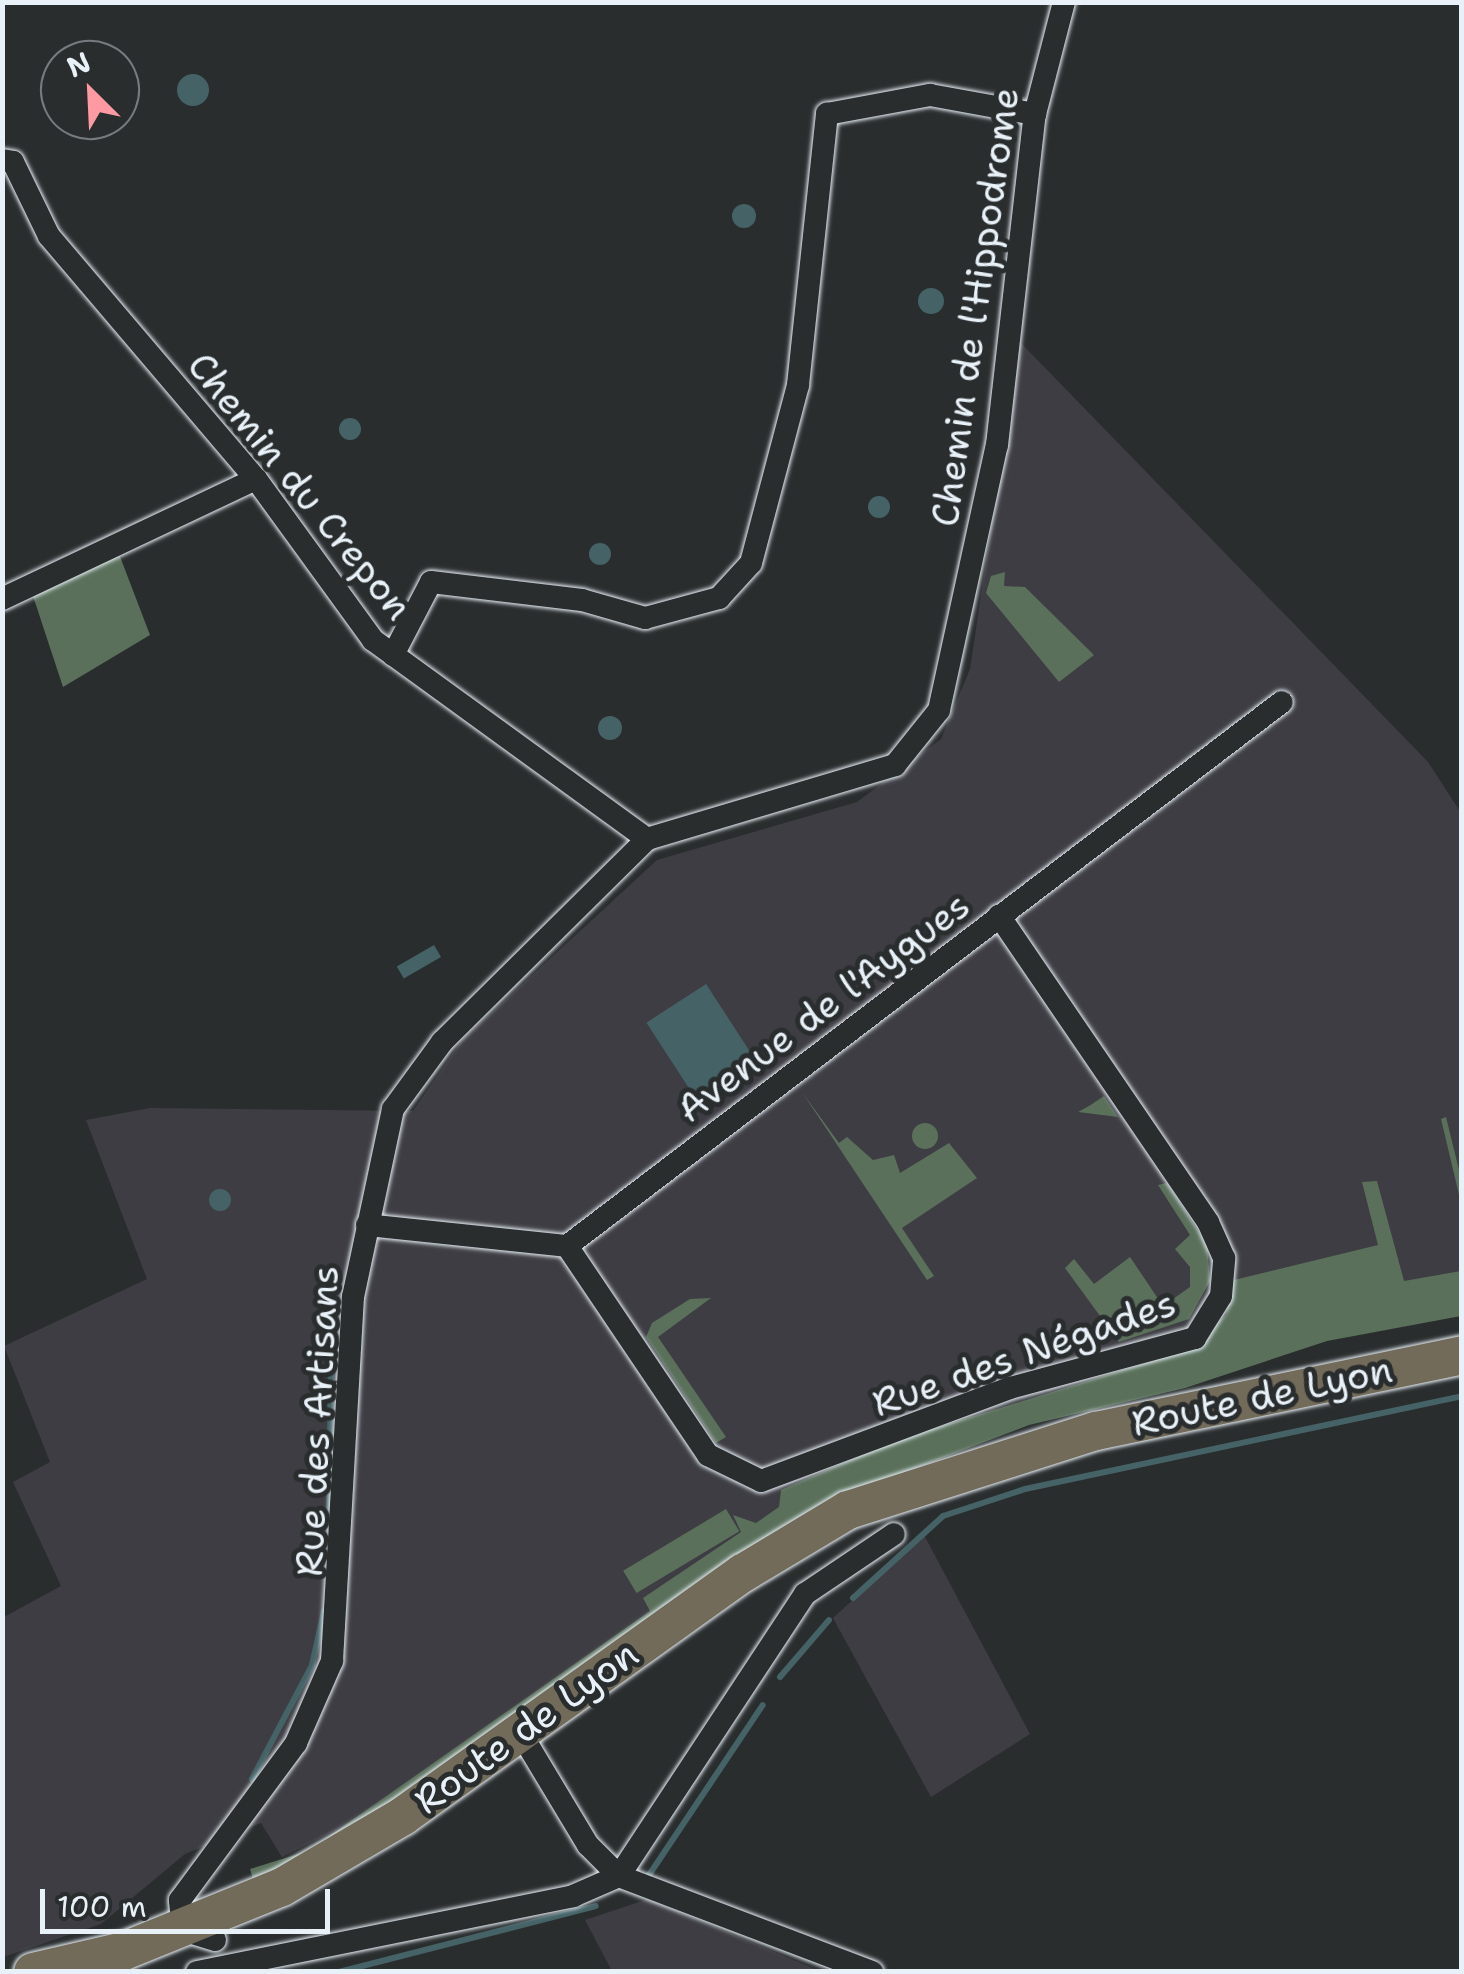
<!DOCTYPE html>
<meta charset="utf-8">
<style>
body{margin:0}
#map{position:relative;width:1464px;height:1974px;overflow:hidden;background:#2a2d2e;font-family:"Shantell Sans",sans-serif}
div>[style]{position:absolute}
.built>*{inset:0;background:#3e3d43}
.green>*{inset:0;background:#5a705b;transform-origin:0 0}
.round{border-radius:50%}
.water>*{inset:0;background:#456367;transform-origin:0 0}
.stream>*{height:6px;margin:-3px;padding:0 3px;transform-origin:3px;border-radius:3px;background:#456367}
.roads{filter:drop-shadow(0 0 2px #e8f1f8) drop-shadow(0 0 2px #e8f1f8)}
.street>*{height:22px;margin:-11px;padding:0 11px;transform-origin:11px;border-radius:11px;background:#2a2d2e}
.primary>*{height:38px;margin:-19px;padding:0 19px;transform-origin:19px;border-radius:19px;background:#736b5a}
span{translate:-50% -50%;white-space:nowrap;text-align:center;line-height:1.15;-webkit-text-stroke:10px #2a2d2e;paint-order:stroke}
.street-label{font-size:38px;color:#e8f1f8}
.frame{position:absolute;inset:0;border:5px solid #e8f1f8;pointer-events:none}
.north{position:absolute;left:40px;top:40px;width:100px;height:100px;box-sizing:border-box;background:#2a2d2e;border:2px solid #767b7f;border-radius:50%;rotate:336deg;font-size:28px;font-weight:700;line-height:40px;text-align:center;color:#e8f1f8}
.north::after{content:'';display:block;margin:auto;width:35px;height:45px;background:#ff9aa2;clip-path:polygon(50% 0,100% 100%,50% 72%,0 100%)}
.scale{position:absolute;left:40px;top:1889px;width:290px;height:45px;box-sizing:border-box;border:5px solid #e8f1f8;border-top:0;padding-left:12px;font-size:30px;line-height:35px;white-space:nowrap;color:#e8f1f8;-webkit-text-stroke:8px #2a2d2e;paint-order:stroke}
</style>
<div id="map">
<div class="built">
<div style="clip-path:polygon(1019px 341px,1428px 762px,1461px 813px,1461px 1315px,1257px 1348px,955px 1442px,769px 1531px,380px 1808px,282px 1857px,261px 1823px,185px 1854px,101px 1924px,3px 1957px,2px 1618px,61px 1586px,13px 1482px,50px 1462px,4px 1346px,147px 1279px,86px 1120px,150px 1108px,413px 1111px,463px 1039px,657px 860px,857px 802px,941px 739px,970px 669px)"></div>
<div style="clip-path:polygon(924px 1535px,1030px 1734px,931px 1797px,833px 1618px)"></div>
<div style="clip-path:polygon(648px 1899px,819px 1971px,612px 1971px,585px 1920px)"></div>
</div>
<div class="green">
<div style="clip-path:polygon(119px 554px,150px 635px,63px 687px,33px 596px)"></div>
<div style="clip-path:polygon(1005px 572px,1004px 586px,1025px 587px,1094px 655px,1059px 682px,986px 593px,991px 576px)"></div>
<div style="clip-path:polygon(802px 1092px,839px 1143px,847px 1137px,873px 1160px,894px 1155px,900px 1173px,949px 1143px,977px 1178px,902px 1228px,934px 1276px,927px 1280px)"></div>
<div style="clip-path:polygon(1104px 1096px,1118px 1117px,1078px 1112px,1089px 1106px)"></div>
<div style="clip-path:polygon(1446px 1117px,1461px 1178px,1461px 1203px,1441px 1119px)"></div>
<div class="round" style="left:912px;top:1123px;width:26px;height:26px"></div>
<div style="clip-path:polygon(1377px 1181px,1404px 1281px,1461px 1271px,1461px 1316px,1327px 1341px,1185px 1388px,1029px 1425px,874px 1484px,360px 1832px,254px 1882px,250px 1869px,308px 1851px,650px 1611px,643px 1598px,741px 1532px,733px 1515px,756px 1523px,779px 1507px,781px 1490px,897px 1440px,1191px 1349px,1226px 1315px,1234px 1280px,1378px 1245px,1362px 1182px)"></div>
<div style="clip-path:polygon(1167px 1183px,1207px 1245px,1210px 1281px,1189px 1319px,1119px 1342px,1065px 1268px,1074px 1259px,1094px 1284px,1130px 1257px,1163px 1306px,1190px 1287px,1190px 1267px,1175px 1249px,1190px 1235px,1158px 1185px)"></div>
<div style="clip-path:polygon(711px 1298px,658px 1337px,726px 1437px,716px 1443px,646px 1337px,652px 1323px,690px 1299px)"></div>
<div style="left:726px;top:1509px;width:26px;height:120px;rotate:59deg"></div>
</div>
<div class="water">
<div class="round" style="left:177px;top:74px;width:32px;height:32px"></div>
<div class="round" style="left:732px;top:204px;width:24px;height:24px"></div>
<div class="round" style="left:918px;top:288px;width:26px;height:26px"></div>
<div class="round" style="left:339px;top:418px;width:22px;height:22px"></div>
<div class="round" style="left:868px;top:496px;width:22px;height:22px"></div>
<div class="round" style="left:589px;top:543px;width:22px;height:22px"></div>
<div class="round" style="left:598px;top:716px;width:24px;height:24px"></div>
<div style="left:434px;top:945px;width:14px;height:43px;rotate:60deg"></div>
<div style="left:706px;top:984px;width:91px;height:71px;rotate:57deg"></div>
<div class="round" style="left:209px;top:1189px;width:22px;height:22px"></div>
</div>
<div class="stream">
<div style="left:329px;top:1529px;width:237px;rotate:-89.3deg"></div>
<div style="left:853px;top:1598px;width:122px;rotate:-42.3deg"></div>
<div style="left:943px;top:1516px;width:86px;rotate:-18.2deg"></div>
<div style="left:1025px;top:1489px;width:447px;rotate:-12deg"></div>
<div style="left:780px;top:1677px;width:75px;rotate:-49.3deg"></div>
<div style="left:252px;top:1779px;width:129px;rotate:-62.2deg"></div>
<div style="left:312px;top:1665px;width:55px;rotate:-77.5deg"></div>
<div style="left:647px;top:1878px;width:208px;rotate:-56.2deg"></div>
<div style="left:339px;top:1972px;width:265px;rotate:-14.4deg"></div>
</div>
<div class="roads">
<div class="street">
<div style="left:2px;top:160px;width:11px;rotate:10deg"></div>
<div style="left:13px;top:162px;width:82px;rotate:64.1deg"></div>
<div style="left:49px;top:236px;width:319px;rotate:49.6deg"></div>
<div style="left:256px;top:479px;width:199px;rotate:54deg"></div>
<div style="left:373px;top:640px;width:339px;rotate:36deg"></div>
<div style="left:2px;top:599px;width:281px;rotate:-25.3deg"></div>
<div style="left:393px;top:655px;width:82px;rotate:-62.5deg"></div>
<div style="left:431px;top:582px;width:152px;rotate:6.8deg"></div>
<div style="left:582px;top:600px;width:66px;rotate:15.9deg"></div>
<div style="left:645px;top:618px;width:77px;rotate:-15.1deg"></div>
<div style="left:719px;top:598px;width:47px;rotate:-47.6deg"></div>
<div style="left:751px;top:563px;width:184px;rotate:-75.2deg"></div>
<div style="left:798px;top:385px;width:273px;rotate:-83.9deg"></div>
<div style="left:827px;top:114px;width:105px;rotate:-10.5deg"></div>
<div style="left:930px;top:95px;width:107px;rotate:10.3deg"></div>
<div style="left:367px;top:1225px;width:201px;rotate:6deg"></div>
<div style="left:567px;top:1246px;width:898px;rotate:-37.27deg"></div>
<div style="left:567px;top:1246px;width:252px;rotate:56deg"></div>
<div style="left:708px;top:1455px;width:59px;rotate:26.1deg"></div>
<div style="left:761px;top:1481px;width:266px;rotate:-20.5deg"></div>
<div style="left:1010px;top:1388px;width:192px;rotate:-15.1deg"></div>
<div style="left:1195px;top:1338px;width:49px;rotate:-58.2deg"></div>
<div style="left:1221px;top:1296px;width:38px;rotate:-85deg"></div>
<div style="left:1224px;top:1258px;width:39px;rotate:-114deg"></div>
<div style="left:1208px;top:1222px;width:371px;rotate:-124.3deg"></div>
<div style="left:520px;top:1732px;width:132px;rotate:59deg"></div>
<div style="left:588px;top:1845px;width:44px;rotate:45deg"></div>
<div style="left:619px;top:1876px;width:271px;rotate:20.8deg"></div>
<div style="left:215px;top:1940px;width:34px;rotate:-163deg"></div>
<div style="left:183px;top:1930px;width:30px;rotate:-96deg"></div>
<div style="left:180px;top:1900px;width:195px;rotate:-53.5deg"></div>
<div style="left:296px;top:1743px;width:90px;rotate:-66.3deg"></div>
<div style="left:332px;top:1661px;width:365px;rotate:-86.7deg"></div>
<div style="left:353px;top:1297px;width:192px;rotate:-78deg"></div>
<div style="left:393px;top:1109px;width:83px;rotate:-53.8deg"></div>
<div style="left:442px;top:1042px;width:289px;rotate:-44.7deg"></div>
<div style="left:647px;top:839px;width:259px;rotate:-16.6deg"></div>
<div style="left:895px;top:765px;width:70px;rotate:-51.3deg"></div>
<div style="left:939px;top:710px;width:271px;rotate:-77.7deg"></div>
<div style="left:997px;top:445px;width:333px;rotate:-83.5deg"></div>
<div style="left:1035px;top:114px;width:116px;rotate:-75.5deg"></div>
<div style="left:197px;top:1972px;width:384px;rotate:-11.4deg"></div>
<div style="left:573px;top:1896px;width:50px;rotate:-23.5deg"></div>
<div style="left:619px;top:1876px;width:338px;rotate:-56.6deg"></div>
<div style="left:805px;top:1594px;width:107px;rotate:-34deg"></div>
</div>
<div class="primary">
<div style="left:33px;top:1972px;width:93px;rotate:-13deg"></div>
<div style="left:124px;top:1951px;width:170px;rotate:-22.1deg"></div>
<div style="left:282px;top:1887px;width:140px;rotate:-30.4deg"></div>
<div style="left:403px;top:1816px;width:418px;rotate:-35.6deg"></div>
<div style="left:743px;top:1573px;width:122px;rotate:-31deg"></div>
<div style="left:848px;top:1510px;width:260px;rotate:-17.7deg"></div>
<div style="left:1096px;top:1431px;width:374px;rotate:-11.7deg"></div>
</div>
</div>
<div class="street-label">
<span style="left:975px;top:307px;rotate:-82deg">Chemin de l'Hippodrome</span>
<span style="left:300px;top:486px;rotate:51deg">Chemin du Crepon</span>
<span style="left:823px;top:1007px;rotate:-37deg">Avenue de l'Aygues</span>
<span style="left:1024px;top:1353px;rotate:-19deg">Rue des Négades</span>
<span style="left:1262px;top:1396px;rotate:-12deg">Route de Lyon</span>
<span style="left:317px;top:1421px;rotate:-87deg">Rue des Artisans</span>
<span style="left:526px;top:1727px;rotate:-36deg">Route de Lyon</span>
</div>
<div class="frame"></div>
<div class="north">N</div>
<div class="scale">100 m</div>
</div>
